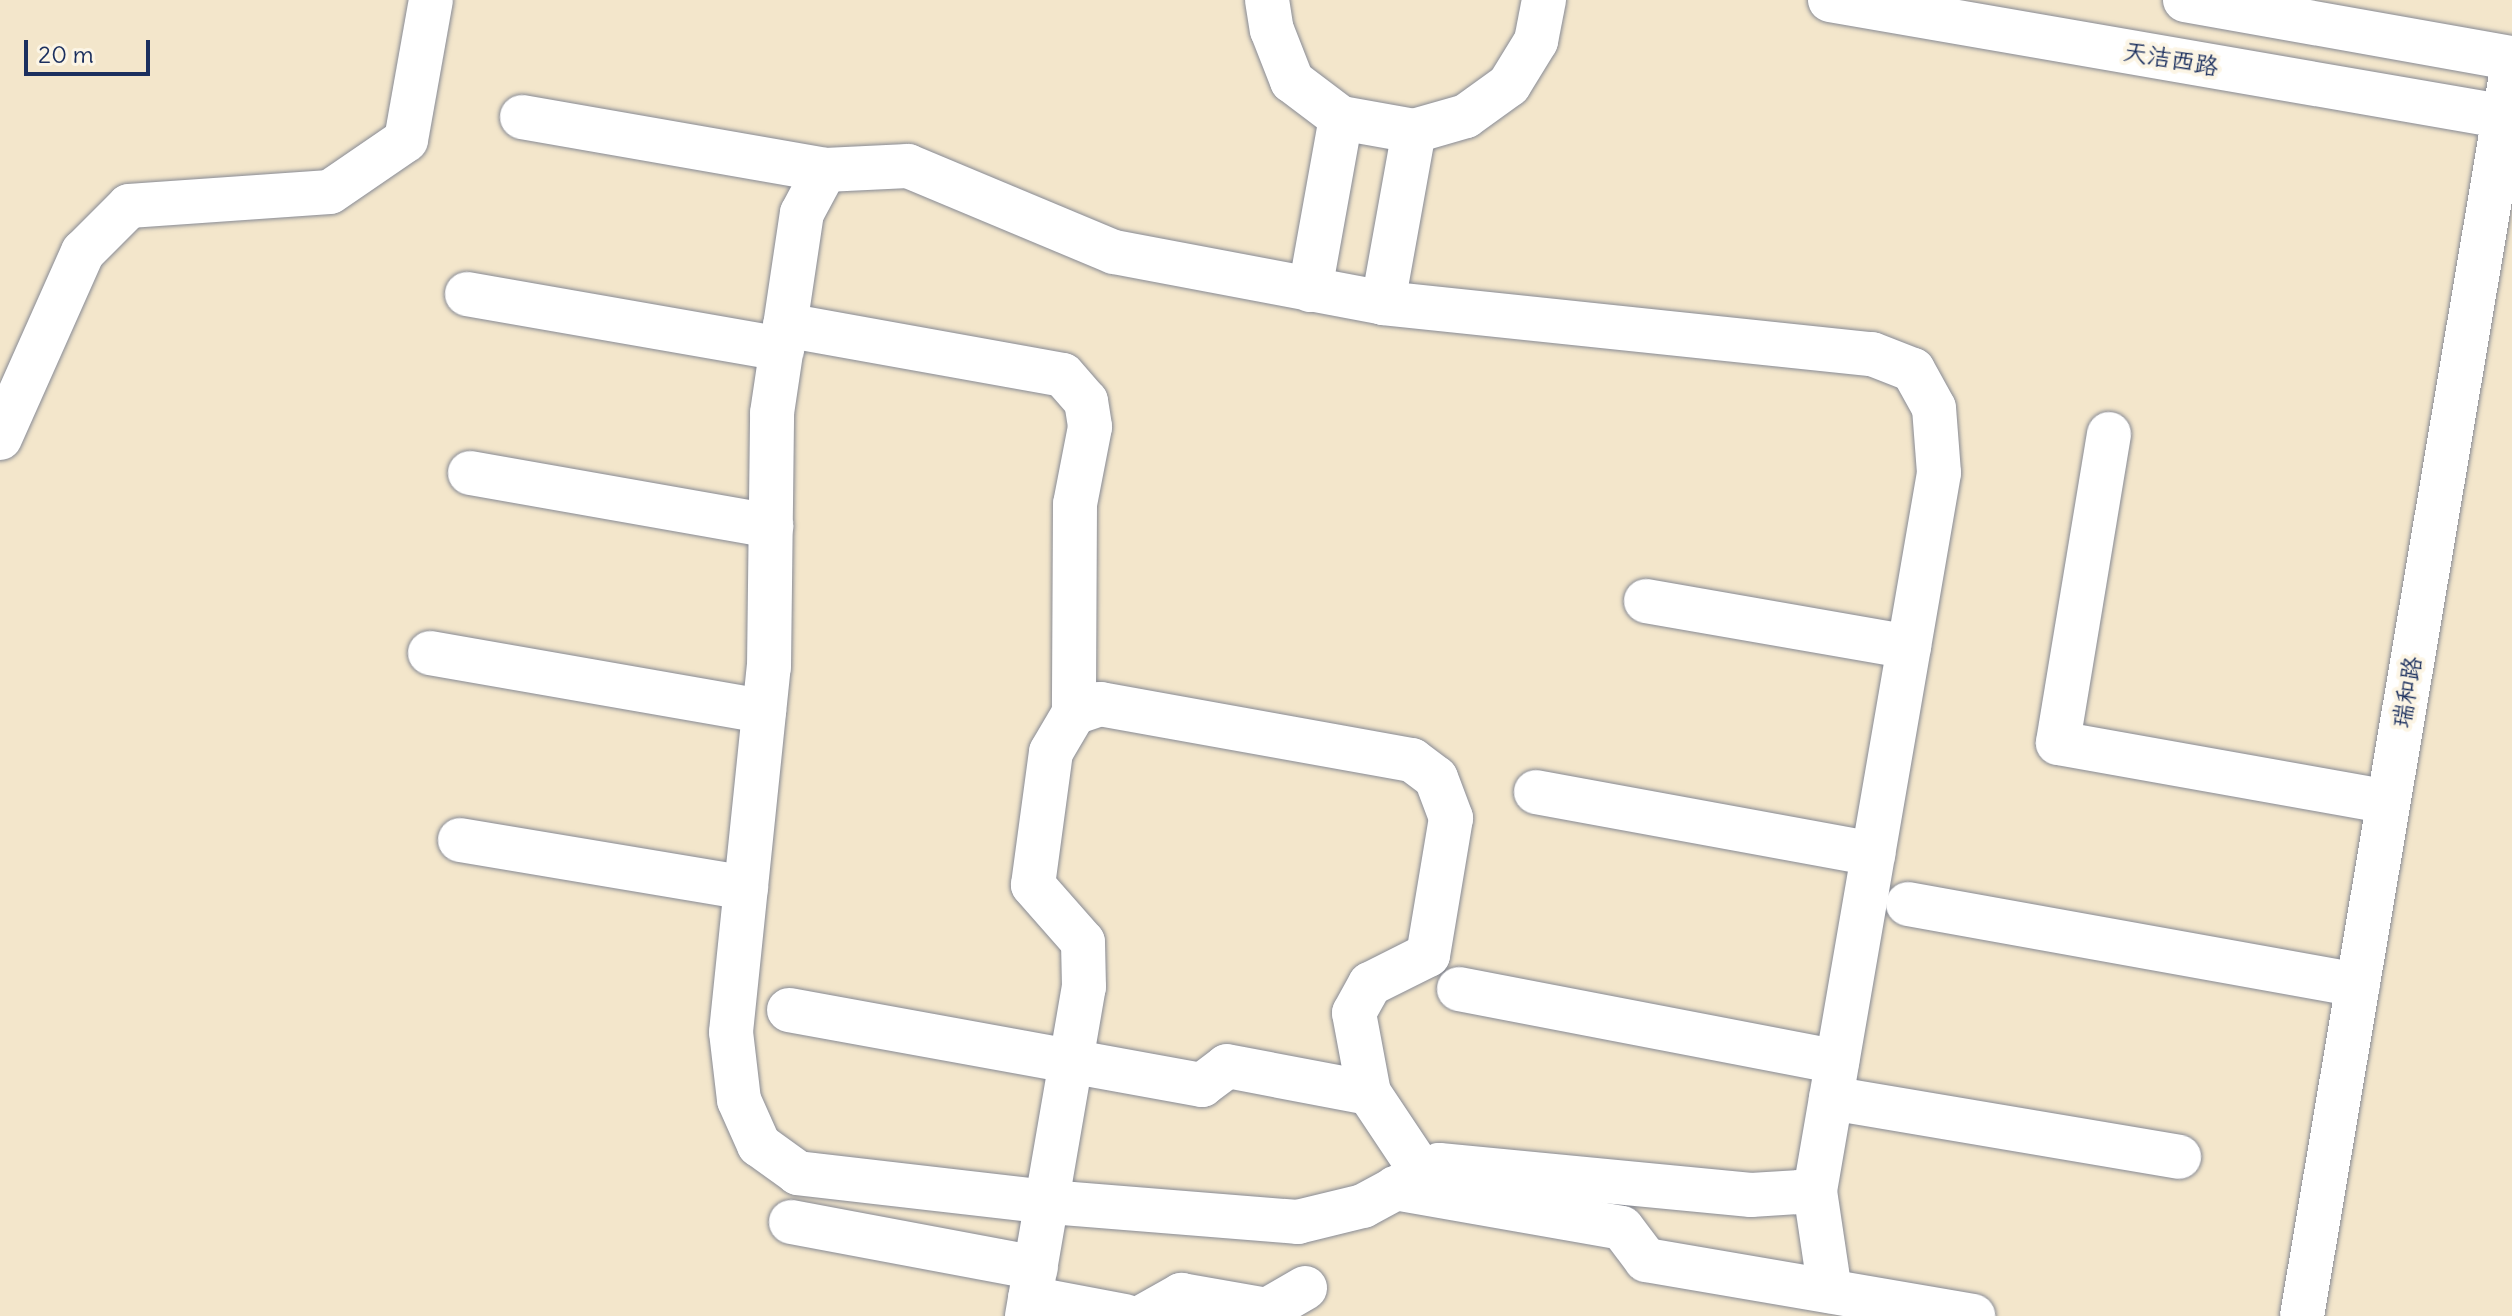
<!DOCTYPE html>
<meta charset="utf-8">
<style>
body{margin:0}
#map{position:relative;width:2512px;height:1316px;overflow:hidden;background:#f3e6cb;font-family:Delius,"LXGW WenKai TC",sans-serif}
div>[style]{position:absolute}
.roads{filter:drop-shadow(0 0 2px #878a94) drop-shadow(0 0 2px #878a94)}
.minor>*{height:44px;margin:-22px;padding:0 22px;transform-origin:22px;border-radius:22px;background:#fff}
.major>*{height:44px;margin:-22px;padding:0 22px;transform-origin:22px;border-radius:22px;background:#fff}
span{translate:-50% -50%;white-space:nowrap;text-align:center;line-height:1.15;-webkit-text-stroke:8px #fcf5e5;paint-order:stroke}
.street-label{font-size:24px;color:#1b2f5e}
.scale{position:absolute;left:24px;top:40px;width:126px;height:36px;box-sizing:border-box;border:4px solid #1b2f5e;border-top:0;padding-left:10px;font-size:24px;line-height:28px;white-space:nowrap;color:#1b2f5e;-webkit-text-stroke:6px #fcf5e5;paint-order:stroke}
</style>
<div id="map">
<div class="roads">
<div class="minor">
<div style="left:1267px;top:0;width:30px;rotate:81deg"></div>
<div style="left:1272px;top:30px;width:55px;rotate:68.6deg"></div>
<div style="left:1292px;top:81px;width:61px;rotate:37.1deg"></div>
<div style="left:1341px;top:118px;width:74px;rotate:10.1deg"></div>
<div style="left:1414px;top:131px;width:54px;rotate:-16.1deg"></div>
<div style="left:1466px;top:116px;width:53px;rotate:-35.8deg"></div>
<div style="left:1509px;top:85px;width:52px;rotate:-58.5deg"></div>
<div style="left:1536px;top:41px;width:42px;rotate:-79deg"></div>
<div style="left:522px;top:117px;width:308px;rotate:9.9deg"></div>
<div style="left:908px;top:166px;width:223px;rotate:22.7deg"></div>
<div style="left:1114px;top:252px;width:274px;rotate:10.7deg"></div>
<div style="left:1383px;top:303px;width:492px;rotate:6deg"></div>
<div style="left:1872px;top:354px;width:44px;rotate:21.3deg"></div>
<div style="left:1913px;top:370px;width:43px;rotate:61.1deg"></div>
<div style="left:1934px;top:408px;width:65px;rotate:85.6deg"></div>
<div style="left:1939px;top:473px;width:729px;rotate:99.8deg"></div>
<div style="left:1815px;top:1191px;width:64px;rotate:176.4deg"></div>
<div style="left:1751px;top:1195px;width:313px;rotate:-174.5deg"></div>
<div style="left:1439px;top:1165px;width:86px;rotate:151.7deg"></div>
<div style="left:1363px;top:1206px;width:67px;rotate:166.2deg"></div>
<div style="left:1298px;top:1222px;width:251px;rotate:-175.4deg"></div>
<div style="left:1048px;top:1202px;width:252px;rotate:-173.4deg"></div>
<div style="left:798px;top:1173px;width:48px;rotate:-144.3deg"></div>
<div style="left:759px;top:1145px;width:49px;rotate:-114deg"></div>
<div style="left:739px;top:1100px;width:68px;rotate:-96.7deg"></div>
<div style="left:731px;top:1032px;width:367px;rotate:-84.1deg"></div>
<div style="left:769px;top:667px;width:254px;rotate:-89.3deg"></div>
<div style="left:772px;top:413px;width:202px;rotate:-81.5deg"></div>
<div style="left:802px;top:213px;width:49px;rotate:-61.9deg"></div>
<div style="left:825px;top:170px;width:83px;rotate:-2.8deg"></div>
<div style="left:1310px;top:290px;width:175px;rotate:-79.8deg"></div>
<div style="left:467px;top:294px;width:320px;rotate:9.9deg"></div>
<div style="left:1383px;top:303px;width:175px;rotate:-79.8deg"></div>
<div style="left:785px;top:325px;width:282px;rotate:10.2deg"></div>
<div style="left:1063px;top:375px;width:35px;rotate:49deg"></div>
<div style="left:1086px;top:401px;width:26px;rotate:81deg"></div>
<div style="left:1090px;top:427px;width:78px;rotate:101deg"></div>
<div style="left:1075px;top:504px;width:209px;rotate:90.3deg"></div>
<div style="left:2109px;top:434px;width:313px;rotate:99.4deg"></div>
<div style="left:2058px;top:743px;width:335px;rotate:10.1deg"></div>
<div style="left:0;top:438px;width:204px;rotate:-66deg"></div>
<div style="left:83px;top:252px;width:65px;rotate:-45deg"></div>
<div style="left:129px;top:206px;width:201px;rotate:-4deg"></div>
<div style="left:330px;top:192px;width:92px;rotate:-34.4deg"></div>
<div style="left:406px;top:140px;width:142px;rotate:-79.9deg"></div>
<div style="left:470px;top:473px;width:306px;rotate:10deg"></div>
<div style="left:1646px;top:601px;width:267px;rotate:9.9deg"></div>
<div style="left:430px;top:653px;width:339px;rotate:9.9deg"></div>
<div style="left:1536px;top:792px;width:343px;rotate:10.4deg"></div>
<div style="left:460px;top:840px;width:290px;rotate:9.5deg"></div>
<div style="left:1908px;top:904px;width:457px;rotate:10.2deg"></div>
<div style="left:1459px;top:989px;width:385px;rotate:10.9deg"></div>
<div style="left:789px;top:1010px;width:420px;rotate:10.3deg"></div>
<div style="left:1202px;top:1085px;width:31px;rotate:-37deg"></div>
<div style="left:1227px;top:1066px;width:145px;rotate:10.8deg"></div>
<div style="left:1831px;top:1098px;width:353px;rotate:9.6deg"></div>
<div style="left:1395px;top:1188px;width:230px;rotate:10deg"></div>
<div style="left:1622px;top:1228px;width:40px;rotate:53deg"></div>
<div style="left:1646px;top:1260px;width:332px;rotate:9.7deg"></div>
<div style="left:1815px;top:1191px;width:101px;rotate:81.5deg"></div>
<div style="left:791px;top:1222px;width:249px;rotate:10.6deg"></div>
<div style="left:1030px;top:1298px;width:97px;rotate:10.7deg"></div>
<div style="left:1027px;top:1316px;width:334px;rotate:-80.2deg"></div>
<div style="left:1084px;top:987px;width:45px;rotate:-91.3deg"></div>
<div style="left:1083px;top:942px;width:76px;rotate:-131.3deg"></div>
<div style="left:1033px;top:885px;width:134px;rotate:-82.3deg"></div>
<div style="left:1051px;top:752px;width:45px;rotate:-59.5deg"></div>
<div style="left:1074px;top:713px;width:28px;rotate:-19deg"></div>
<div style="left:1100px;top:704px;width:317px;rotate:10.2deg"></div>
<div style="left:1412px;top:760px;width:30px;rotate:37deg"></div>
<div style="left:1436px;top:778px;width:43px;rotate:69.4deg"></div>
<div style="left:1451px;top:818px;width:139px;rotate:99.5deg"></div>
<div style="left:1428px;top:955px;width:65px;rotate:153.4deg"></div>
<div style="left:1370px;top:984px;width:33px;rotate:119deg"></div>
<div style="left:1354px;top:1013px;width:81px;rotate:79.4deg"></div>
<div style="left:1369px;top:1093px;width:97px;rotate:56.3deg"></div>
<div style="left:1144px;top:1316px;width:43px;rotate:-29.6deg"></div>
<div style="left:1181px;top:1295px;width:87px;rotate:9.9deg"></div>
<div style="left:1267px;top:1310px;width:44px;rotate:-30.1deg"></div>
<div style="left:2302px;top:1316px;width:1265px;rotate:-80.44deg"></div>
</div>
<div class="major">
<div style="left:1830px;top:0;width:692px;rotate:9.82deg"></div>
<div style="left:2185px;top:0;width:332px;rotate:10.1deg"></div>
</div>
</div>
<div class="street-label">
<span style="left:2171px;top:59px;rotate:10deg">天洁西路</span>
<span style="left:2407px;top:692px;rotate:-80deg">瑞和路</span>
</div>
<div class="scale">20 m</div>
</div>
